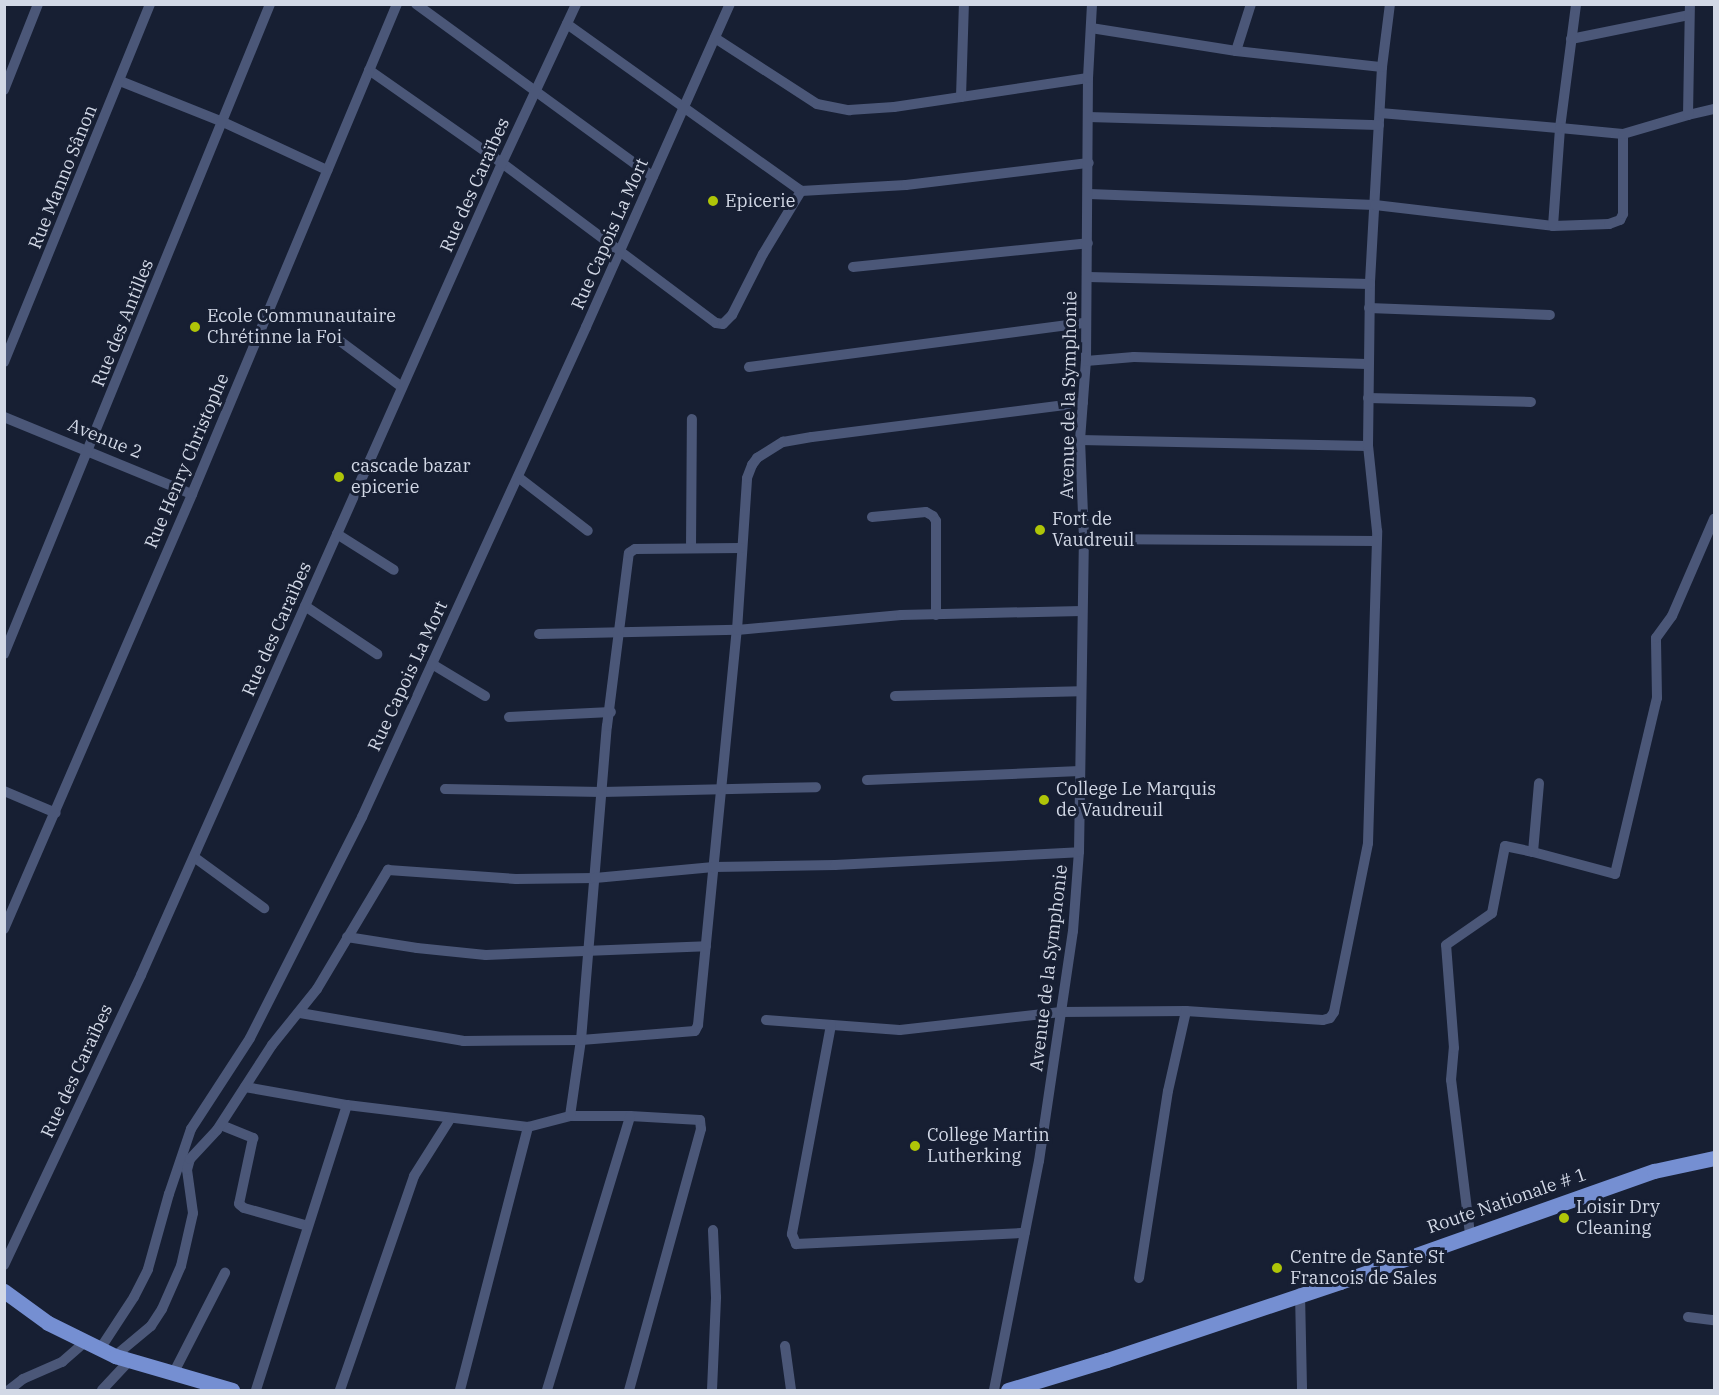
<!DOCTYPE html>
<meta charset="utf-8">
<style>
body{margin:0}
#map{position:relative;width:1719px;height:1395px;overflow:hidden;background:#171f33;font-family:"IBM Plex Serif",serif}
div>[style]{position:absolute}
.street>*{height:10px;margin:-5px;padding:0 5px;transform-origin:5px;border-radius:5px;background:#4b5778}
.primary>*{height:15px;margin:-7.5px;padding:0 7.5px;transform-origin:7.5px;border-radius:7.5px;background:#758fd2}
.dots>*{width:16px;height:16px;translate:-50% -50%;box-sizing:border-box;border:3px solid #171f33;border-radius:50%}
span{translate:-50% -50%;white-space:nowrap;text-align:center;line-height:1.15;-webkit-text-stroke:6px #171f33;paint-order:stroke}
.street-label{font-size:18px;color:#d2d8e6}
.poi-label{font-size:18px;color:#d2d8e6}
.left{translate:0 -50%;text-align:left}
.frame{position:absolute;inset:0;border:6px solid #d2d8e6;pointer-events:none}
</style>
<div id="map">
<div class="street">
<div style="left:416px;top:4px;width:293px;rotate:36.1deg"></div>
<div style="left:567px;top:24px;width:287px;rotate:35.5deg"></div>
<div style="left:801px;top:191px;width:105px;rotate:-3.3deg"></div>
<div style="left:906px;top:185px;width:184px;rotate:-6.9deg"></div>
<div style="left:1091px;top:28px;width:147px;rotate:9deg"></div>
<div style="left:1236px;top:51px;width:147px;rotate:6.3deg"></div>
<div style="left:1382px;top:67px;width:217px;rotate:93.2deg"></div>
<div style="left:715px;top:38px;width:121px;rotate:32.9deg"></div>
<div style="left:817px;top:104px;width:33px;rotate:11deg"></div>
<div style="left:849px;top:110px;width:45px;rotate:-3.8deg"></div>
<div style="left:894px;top:107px;width:196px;rotate:-8.5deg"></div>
<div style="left:1571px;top:39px;width:120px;rotate:-11.5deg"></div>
<div style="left:1236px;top:51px;width:49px;rotate:-72.3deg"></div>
<div style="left:1382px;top:67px;width:64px;rotate:-82.8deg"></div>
<div style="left:369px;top:70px;width:162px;rotate:35deg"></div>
<div style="left:502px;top:163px;width:267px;rotate:36.8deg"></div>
<div style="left:716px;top:323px;width:7px;rotate:8deg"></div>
<div style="left:723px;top:324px;width:13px;rotate:-45deg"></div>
<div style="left:732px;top:315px;width:68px;rotate:-63.1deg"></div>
<div style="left:763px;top:254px;width:74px;rotate:-58.9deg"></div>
<div style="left:120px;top:81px;width:111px;rotate:21.7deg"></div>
<div style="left:223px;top:122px;width:115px;rotate:24.8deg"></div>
<div style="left:4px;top:90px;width:92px;rotate:-68.4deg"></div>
<div style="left:961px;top:97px;width:93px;rotate:-88.2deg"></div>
<div style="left:1380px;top:113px;width:181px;rotate:4.8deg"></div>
<div style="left:1560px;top:128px;width:125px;rotate:-82.6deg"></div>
<div style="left:1688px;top:115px;width:27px;rotate:-13deg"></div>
<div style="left:1088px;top:117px;width:291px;rotate:1.6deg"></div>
<div style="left:1089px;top:194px;width:286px;rotate:2.2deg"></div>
<div style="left:1375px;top:205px;width:179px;rotate:6.7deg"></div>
<div style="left:1553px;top:226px;width:56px;rotate:-2deg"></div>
<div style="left:1609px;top:224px;width:12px;rotate:-20deg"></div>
<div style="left:1620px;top:220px;width:7px;rotate:-63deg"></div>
<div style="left:1623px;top:214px;width:80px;rotate:-90deg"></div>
<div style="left:1553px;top:226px;width:98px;rotate:-85.9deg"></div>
<div style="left:1560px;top:128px;width:63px;rotate:5.4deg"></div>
<div style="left:1623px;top:134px;width:68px;rotate:-16.3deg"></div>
<div style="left:1688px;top:115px;width:111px;rotate:-89deg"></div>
<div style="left:853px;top:267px;width:236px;rotate:-5.8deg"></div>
<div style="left:1369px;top:308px;width:181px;rotate:2.2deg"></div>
<div style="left:340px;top:341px;width:77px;rotate:36.6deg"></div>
<div style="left:1086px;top:361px;width:48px;rotate:-4.8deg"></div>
<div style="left:1134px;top:357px;width:233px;rotate:1.7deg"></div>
<div style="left:4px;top:362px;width:387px;rotate:-67.8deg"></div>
<div style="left:749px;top:367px;width:339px;rotate:-7.5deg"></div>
<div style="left:1368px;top:398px;width:163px;rotate:1.4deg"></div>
<div style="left:4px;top:417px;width:203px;rotate:22.3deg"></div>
<div style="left:1080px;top:440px;width:288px;rotate:1.2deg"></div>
<div style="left:518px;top:477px;width:88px;rotate:37.6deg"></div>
<div style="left:872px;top:517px;width:54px;rotate:-5.3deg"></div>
<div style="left:926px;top:512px;width:8px;rotate:30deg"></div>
<div style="left:933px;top:516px;width:6px;rotate:59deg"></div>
<div style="left:936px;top:521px;width:94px;rotate:90deg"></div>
<div style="left:337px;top:534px;width:67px;rotate:32.3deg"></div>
<div style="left:1084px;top:539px;width:292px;rotate:0.4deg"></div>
<div style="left:691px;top:548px;width:129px;rotate:-89.6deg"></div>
<div style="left:305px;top:606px;width:87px;rotate:33.7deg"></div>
<div style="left:539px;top:634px;width:198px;rotate:-1.2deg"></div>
<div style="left:737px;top:630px;width:165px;rotate:-5.2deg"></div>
<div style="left:901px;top:615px;width:181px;rotate:-1.3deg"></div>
<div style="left:4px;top:654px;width:702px;rotate:-67.74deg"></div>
<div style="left:432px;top:664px;width:62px;rotate:31.1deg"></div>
<div style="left:895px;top:696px;width:185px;rotate:-1.5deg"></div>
<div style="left:509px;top:717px;width:102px;rotate:-2.8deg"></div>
<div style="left:867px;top:780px;width:213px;rotate:-2.4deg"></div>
<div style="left:445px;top:789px;width:157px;rotate:1.1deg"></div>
<div style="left:602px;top:792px;width:214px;rotate:-1.3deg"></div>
<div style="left:4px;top:791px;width:56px;rotate:22.9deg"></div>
<div style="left:1533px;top:852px;width:85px;rotate:15deg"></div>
<div style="left:1615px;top:874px;width:181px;rotate:-76.6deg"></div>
<div style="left:1657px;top:698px;width:60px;rotate:-91deg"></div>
<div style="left:1656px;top:638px;width:27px;rotate:-54deg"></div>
<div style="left:1672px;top:616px;width:106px;rotate:-66.6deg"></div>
<div style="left:194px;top:857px;width:87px;rotate:36.1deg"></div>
<div style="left:4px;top:929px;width:474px;rotate:-66.6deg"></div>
<div style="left:192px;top:494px;width:531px;rotate:-67.3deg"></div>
<div style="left:347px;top:937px;width:71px;rotate:8.9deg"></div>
<div style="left:417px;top:948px;width:69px;rotate:5.8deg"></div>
<div style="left:486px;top:955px;width:220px;rotate:-2.3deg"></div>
<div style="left:300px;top:1013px;width:165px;rotate:9.7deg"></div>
<div style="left:463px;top:1041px;width:118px;rotate:-0.5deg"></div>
<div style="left:581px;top:1040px;width:114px;rotate:-4.5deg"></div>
<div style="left:695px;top:1031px;width:7px;rotate:-63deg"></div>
<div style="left:698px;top:1025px;width:397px;rotate:-84.4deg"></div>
<div style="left:737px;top:630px;width:152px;rotate:-86.2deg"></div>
<div style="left:747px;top:478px;width:14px;rotate:-69deg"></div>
<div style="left:752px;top:465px;width:9px;rotate:-54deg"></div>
<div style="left:757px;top:458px;width:31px;rotate:-32deg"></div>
<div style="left:783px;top:442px;width:29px;rotate:-10deg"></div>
<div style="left:812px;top:437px;width:273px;rotate:-7.2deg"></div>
<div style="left:766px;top:1020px;width:134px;rotate:4.3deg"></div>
<div style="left:900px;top:1030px;width:162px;rotate:-6.4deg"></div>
<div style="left:1061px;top:1012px;width:125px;rotate:-0.5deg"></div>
<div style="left:1186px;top:1011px;width:137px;rotate:3.8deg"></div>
<div style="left:1323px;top:1020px;width:7px;rotate:-16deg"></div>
<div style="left:1330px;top:1018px;width:7px;rotate:-56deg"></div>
<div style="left:1334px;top:1012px;width:172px;rotate:-78.6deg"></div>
<div style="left:1368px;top:843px;width:312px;rotate:-88.3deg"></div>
<div style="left:1377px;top:531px;width:85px;rotate:-96deg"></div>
<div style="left:1368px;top:446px;width:162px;rotate:-89.3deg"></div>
<div style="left:1370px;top:284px;width:282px;rotate:-178.6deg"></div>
<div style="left:831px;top:1025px;width:213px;rotate:100.6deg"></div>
<div style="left:792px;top:1234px;width:11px;rotate:68deg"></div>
<div style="left:796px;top:1244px;width:229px;rotate:-2.8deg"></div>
<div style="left:245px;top:1087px;width:104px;rotate:10deg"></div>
<div style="left:347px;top:1105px;width:182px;rotate:6.9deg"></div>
<div style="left:528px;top:1127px;width:43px;rotate:-14.7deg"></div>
<div style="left:570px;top:1116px;width:60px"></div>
<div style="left:630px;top:1116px;width:70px;rotate:3.3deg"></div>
<div style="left:700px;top:1120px;width:9px;rotate:84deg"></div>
<div style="left:701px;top:1129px;width:271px;rotate:105.4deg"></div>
<div style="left:570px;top:1116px;width:77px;rotate:-81.8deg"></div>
<div style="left:581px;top:1040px;width:315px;rotate:-85.3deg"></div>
<div style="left:607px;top:726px;width:174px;rotate:-82.8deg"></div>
<div style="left:629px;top:553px;width:7px;rotate:-34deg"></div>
<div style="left:635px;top:549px;width:106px;rotate:-0.5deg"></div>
<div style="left:221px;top:1125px;width:35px;rotate:22deg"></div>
<div style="left:253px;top:1138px;width:67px;rotate:102deg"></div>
<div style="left:239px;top:1204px;width:6px;rotate:39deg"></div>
<div style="left:244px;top:1208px;width:66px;rotate:15.7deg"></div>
<div style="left:1470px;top:1234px;width:155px;rotate:-97deg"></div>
<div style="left:1451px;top:1080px;width:32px;rotate:-85deg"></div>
<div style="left:1454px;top:1048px;width:103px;rotate:-94.4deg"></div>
<div style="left:1446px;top:945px;width:56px;rotate:-34.8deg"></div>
<div style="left:1492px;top:913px;width:68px;rotate:-79deg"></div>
<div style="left:1505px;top:846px;width:29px;rotate:12deg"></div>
<div style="left:1533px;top:852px;width:69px;rotate:-85deg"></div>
<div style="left:4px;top:1265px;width:321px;rotate:-64.7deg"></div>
<div style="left:141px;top:975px;width:889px;rotate:-66.03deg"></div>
<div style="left:502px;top:163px;width:175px;rotate:-65deg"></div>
<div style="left:1139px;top:1278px;width:189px;rotate:-81.2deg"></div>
<div style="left:1168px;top:1091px;width:82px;rotate:-77.3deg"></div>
<div style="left:1300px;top:1293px;width:97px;rotate:88.8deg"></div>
<div style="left:1688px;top:1317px;width:26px;rotate:7deg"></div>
<div style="left:785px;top:1346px;width:44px;rotate:82.2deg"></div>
<div style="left:100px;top:1349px;width:62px;rotate:-56.8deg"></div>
<div style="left:134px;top:1297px;width:31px;rotate:-63deg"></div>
<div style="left:148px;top:1269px;width:78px;rotate:-74.4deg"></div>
<div style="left:169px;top:1194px;width:69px;rotate:-71.3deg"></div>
<div style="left:191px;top:1129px;width:108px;rotate:-57deg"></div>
<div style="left:250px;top:1038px;width:248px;rotate:-63.1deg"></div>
<div style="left:362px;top:817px;width:539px;rotate:-65.43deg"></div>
<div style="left:586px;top:327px;width:354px;rotate:-66deg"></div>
<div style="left:115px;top:1356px;width:47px;rotate:-39.8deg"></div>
<div style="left:151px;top:1326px;width:20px;rotate:-57deg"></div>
<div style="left:162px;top:1309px;width:47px;rotate:-66.2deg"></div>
<div style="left:181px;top:1266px;width:54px;rotate:-77.2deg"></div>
<div style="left:193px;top:1213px;width:43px;rotate:-97.9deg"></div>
<div style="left:187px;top:1170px;width:11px;rotate:-75deg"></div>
<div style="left:190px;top:1159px;width:40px;rotate:-47deg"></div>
<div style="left:217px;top:1130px;width:101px;rotate:-57.1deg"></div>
<div style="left:272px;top:1045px;width:72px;rotate:-51.2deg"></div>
<div style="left:317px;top:989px;width:139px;rotate:-59.2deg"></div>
<div style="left:388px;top:870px;width:128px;rotate:4deg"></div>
<div style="left:516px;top:879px;width:79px;rotate:-0.7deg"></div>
<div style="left:595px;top:878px;width:119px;rotate:-5.3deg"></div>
<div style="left:713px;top:867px;width:122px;rotate:-0.9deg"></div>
<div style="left:835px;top:865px;width:244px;rotate:-3deg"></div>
<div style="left:173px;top:1374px;width:114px;rotate:-62.8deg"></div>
<div style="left:9px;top:1390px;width:18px;rotate:-38deg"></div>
<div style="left:23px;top:1379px;width:43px;rotate:-23.6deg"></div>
<div style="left:62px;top:1362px;width:30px;rotate:-41deg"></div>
<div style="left:102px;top:1390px;width:40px;rotate:-47deg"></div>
<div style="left:256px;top:1390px;width:299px;rotate:-72.3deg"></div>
<div style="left:340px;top:1390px;width:226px;rotate:-70.9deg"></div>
<div style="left:414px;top:1176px;width:67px;rotate:-57.7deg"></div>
<div style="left:460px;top:1390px;width:272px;rotate:-75.5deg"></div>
<div style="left:547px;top:1390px;width:286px;rotate:-73.1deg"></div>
<div style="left:712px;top:1390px;width:93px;rotate:-87.5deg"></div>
<div style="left:716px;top:1297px;width:67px;rotate:-92.6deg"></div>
<div style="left:994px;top:1390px;width:233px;rotate:-78.9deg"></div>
<div style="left:1039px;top:1161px;width:232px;rotate:-81.6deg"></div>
<div style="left:1073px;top:931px;width:79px;rotate:-85.7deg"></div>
<div style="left:1079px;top:852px;width:313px;rotate:-89.1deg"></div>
<div style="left:1084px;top:539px;width:99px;rotate:-92.3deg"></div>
<div style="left:1080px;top:440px;width:79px;rotate:-85.7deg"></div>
<div style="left:1086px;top:361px;width:283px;rotate:-89.6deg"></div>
<div style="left:1088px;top:78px;width:74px;rotate:-86.9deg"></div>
</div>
<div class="primary">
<div style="left:4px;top:1291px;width:54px;rotate:36deg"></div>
<div style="left:48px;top:1323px;width:75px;rotate:26.2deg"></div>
<div style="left:115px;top:1356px;width:122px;rotate:16.2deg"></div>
<div style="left:1008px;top:1390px;width:103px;rotate:-16.9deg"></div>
<div style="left:1107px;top:1360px;width:246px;rotate:-18.5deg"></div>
<div style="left:1340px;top:1282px;width:333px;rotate:-19.5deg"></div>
<div style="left:1654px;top:1171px;width:61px;rotate:-12.2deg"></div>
</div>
<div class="dots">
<div style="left:713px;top:201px;background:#afc508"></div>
<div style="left:195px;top:327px;background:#afc508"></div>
<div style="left:339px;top:477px;background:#afc508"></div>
<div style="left:1040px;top:530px;background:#afc508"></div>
<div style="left:1044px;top:800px;background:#afc508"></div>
<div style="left:915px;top:1146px;background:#afc508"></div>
<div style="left:1564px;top:1218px;background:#afc508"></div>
<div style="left:1277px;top:1268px;background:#afc508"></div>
</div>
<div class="street-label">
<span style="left:63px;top:177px;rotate:-68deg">Rue Manno Sânon</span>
<span style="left:475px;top:185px;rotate:-66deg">Rue des Caraïbes</span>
<span style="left:610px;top:234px;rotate:-66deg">Rue Capois La Mort</span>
<span style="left:123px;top:323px;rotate:-68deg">Rue des Antilles</span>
<span style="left:1069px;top:395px;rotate:-89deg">Avenue de la Symphonie</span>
<span style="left:105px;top:439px;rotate:22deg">Avenue 2</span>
<span style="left:187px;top:461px;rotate:-67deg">Rue Henry Christophe</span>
<span style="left:277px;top:629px;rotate:-66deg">Rue des Caraïbes</span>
<span style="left:408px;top:676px;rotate:-65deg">Rue Capois La Mort</span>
<span style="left:1049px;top:968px;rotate:-83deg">Avenue de la Symphonie</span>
<span style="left:77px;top:1071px;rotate:-65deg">Rue des Caraïbes</span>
<span style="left:1507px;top:1201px;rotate:-19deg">Route Nationale # 1</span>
</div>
<div class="poi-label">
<span class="left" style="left:725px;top:201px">Epicerie</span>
<span class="left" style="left:207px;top:327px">Ecole Communautaire<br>Chrétinne la Foi</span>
<span class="left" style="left:351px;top:477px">cascade bazar<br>epicerie</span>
<span class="left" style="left:1052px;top:530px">Fort de<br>Vaudreuil</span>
<span class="left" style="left:1056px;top:800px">College Le Marquis<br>de Vaudreuil</span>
<span class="left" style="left:927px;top:1146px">College Martin<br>Lutherking</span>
<span class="left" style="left:1576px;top:1218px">Loisir Dry<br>Cleaning</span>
<span class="left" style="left:1290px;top:1268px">Centre de Sante St<br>Francois de Sales</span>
</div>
<div class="frame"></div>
</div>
